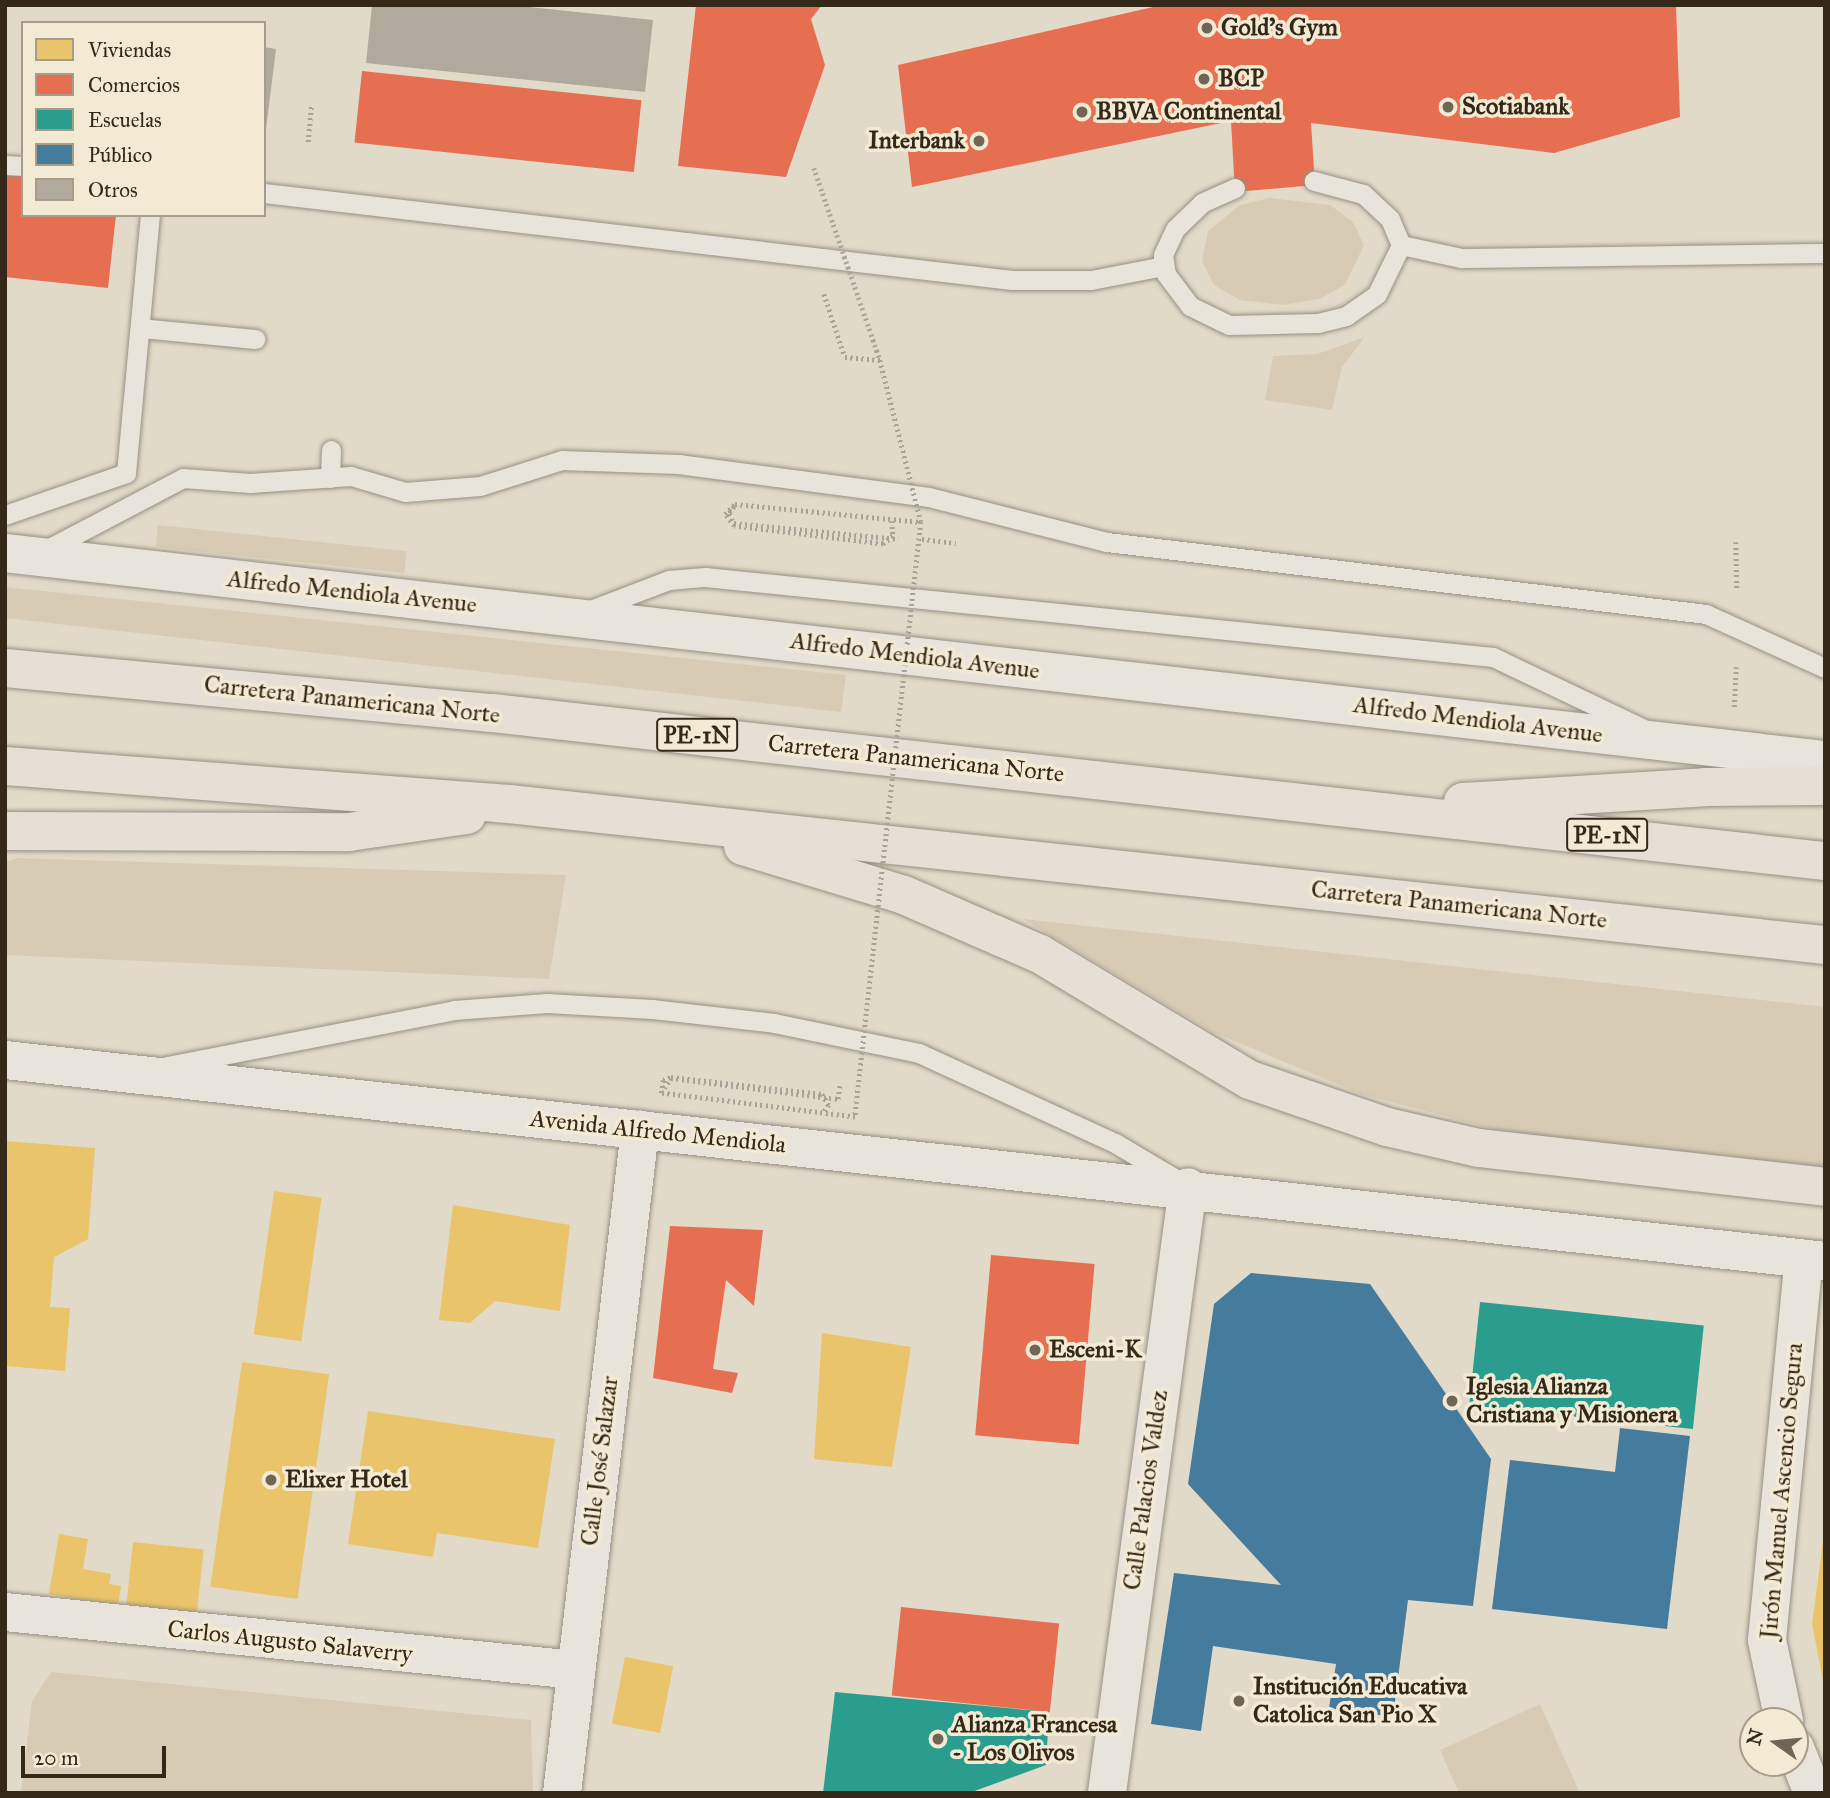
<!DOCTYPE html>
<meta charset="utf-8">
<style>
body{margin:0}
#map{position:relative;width:1830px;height:1798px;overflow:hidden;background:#e2dac8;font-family:"IM FELL Great Primer",serif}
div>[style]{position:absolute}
.green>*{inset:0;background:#d7cbb3;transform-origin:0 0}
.homes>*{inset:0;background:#e9c46a;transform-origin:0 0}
.shops>*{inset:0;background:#e76f51;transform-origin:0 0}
.schools>*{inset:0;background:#2a9d8f;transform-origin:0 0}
.public>*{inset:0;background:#457b9d}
.building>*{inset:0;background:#b0aa9d}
.path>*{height:4.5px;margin-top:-2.25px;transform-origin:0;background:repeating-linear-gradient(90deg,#a7a39b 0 2px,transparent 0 5.5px)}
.roads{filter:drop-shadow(0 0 2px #969084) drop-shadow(0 0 2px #969084)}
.service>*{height:19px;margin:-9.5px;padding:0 9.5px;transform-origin:9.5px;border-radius:9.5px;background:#e8e4db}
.minor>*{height:38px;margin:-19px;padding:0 19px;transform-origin:19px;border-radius:19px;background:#e8e4db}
.secondary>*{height:38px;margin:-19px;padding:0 19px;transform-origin:19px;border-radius:19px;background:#e8e4db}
.motorway>*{height:38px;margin:-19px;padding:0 19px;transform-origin:19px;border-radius:19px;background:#e5dfd5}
.path-bridge>*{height:4.5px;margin-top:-2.25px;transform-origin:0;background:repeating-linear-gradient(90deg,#a7a39b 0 2px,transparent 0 5.5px)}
.dots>*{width:19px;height:19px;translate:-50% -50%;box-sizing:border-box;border:4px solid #f3ead4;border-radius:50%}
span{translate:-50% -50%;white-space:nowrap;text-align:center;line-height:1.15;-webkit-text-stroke:7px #f3ead4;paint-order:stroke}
.shield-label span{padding:2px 5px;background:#f3ead4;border:2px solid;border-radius:5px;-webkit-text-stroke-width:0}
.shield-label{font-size:23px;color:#342819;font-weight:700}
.poi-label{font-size:24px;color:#342819;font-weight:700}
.left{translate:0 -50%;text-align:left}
.right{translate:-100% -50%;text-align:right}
.street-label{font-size:24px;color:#342819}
.frame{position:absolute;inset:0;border:7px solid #342819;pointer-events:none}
.legend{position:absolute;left:21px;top:21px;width:245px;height:196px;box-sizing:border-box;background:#f3ead4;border:2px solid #a79c89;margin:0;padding:9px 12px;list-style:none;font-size:21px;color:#342819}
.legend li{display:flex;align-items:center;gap:14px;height:35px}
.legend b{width:35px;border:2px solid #a79c89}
.north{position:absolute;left:1739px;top:1707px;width:70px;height:70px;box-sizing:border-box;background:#f3ead4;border:2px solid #a79c89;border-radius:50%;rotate:285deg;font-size:19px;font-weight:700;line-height:28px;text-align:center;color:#342819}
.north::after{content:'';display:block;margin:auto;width:24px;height:32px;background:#716656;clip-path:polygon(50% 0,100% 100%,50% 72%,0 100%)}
.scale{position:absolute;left:21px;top:1746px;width:145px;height:32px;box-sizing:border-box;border:4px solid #342819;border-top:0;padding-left:9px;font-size:21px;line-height:24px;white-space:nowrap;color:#342819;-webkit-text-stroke:5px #f3ead4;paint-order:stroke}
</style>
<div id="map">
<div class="green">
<div style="clip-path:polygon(1269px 198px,1330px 205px,1353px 222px,1364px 245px,1345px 285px,1319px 299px,1284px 305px,1240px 300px,1214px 285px,1202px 261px,1208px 231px,1240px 205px)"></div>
<div style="clip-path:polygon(1365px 337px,1342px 367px,1332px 410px,1265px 400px,1273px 356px,1317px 354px)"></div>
<div style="left:158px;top:525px;width:250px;height:22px;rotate:6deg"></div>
<div style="clip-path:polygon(5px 587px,846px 675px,841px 712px,5px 618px)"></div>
<div style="clip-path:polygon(17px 858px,566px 875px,549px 979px,5px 955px,5px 862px)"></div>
<div style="clip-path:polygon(1023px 919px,1825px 1007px,1825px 1170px,1513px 1134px,1361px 1094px,1213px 1032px)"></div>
<div style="clip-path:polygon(51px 1672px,531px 1720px,533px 1793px,21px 1793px,32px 1701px)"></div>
<div style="clip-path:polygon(1540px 1704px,1580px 1793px,1459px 1793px,1440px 1750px)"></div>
</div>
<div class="homes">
<div style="clip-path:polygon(5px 1141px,95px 1148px,88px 1239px,54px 1257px,50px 1307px,70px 1308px,65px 1371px,5px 1366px)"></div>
<div style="left:274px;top:1191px;width:48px;height:145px;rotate:8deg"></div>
<div style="clip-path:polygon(453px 1205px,570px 1225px,560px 1311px,495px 1301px,470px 1323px,439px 1320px)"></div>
<div style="clip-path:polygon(822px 1333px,911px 1347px,892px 1467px,814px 1459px)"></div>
<div style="left:242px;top:1362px;width:88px;height:227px;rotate:8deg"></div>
<div style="clip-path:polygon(368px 1411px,555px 1439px,538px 1548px,437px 1533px,433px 1557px,348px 1544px)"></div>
<div style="clip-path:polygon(1825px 1527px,1825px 1685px,1824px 1685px,1812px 1624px)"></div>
<div style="clip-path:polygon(59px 1534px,88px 1539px,83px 1569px,111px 1574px,109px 1584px,121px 1586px,118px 1606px,49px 1594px)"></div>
<div style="left:133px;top:1542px;width:71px;height:67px;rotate:6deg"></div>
<div style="left:625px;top:1657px;width:49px;height:68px;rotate:11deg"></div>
</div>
<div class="shops">
<div style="clip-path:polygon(696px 5px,822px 5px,811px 19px,825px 65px,786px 177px,678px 166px)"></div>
<div style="clip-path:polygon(1162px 5px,1676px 5px,1680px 117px,1554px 153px,1311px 123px,1315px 185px,1235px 192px,1231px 121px,912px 187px,898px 65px)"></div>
<div style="left:362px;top:71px;width:281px;height:72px;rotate:6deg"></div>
<div style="clip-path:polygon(5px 172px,23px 174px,23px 215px,116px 215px,108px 288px,5px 277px)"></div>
<div style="clip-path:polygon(670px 1226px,763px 1230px,754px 1306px,726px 1280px,713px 1369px,738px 1373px,732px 1393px,653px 1378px)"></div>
<div style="left:991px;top:1255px;width:104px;height:181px;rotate:5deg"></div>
<div style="left:901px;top:1607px;width:159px;height:89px;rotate:6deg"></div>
</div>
<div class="schools">
<div style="left:1480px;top:1302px;width:225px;height:104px;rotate:6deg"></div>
<div style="clip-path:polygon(835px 1692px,1049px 1712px,1046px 1765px,969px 1793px,823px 1793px)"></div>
</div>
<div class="public">
<div style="clip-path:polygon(1251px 1273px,1370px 1284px,1491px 1459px,1473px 1606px,1408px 1600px,1393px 1717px,1329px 1708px,1336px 1664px,1213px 1646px,1201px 1731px,1151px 1724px,1174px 1573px,1281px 1585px,1188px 1484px,1214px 1304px)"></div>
<div style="clip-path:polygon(1620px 1428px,1690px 1436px,1667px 1629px,1492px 1609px,1510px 1460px,1615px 1472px)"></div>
</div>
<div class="building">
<div style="clip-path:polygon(372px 5px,510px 5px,653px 20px,645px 92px,366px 63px)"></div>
<div style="clip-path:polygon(264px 47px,276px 49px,266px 129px,264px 129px)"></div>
</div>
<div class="path">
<div style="left:308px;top:142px;width:38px;rotate:-85deg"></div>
<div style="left:824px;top:294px;width:66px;rotate:71.6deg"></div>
<div style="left:845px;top:357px;width:35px;rotate:5deg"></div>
<div style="left:734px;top:507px;width:9px;rotate:126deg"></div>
<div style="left:729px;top:514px;width:10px;rotate:61deg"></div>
<div style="left:734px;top:523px;width:165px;rotate:5.6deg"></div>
<div style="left:922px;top:539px;width:34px;rotate:7deg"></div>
<div style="left:1736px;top:542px;width:49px;rotate:88.8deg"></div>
<div style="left:1734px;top:707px;width:40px;rotate:-87.1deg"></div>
<div style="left:664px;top:1088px;width:12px;rotate:-55deg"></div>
<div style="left:671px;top:1078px;width:168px;rotate:7.2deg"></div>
<div style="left:838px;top:1099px;width:16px;rotate:-83deg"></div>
</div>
<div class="roads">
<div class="service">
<div style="left:5px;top:165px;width:18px;rotate:3deg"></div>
<div style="left:1235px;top:188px;width:36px;rotate:156deg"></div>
<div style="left:1202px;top:203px;width:37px;rotate:136deg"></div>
<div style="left:1175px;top:229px;width:29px;rotate:115deg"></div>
<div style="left:1163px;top:255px;width:19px;rotate:81deg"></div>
<div style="left:1166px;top:274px;width:40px;rotate:53deg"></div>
<div style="left:1190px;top:306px;width:43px;rotate:26deg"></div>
<div style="left:1229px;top:325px;width:89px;rotate:-1.3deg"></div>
<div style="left:1318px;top:323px;width:29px;rotate:-14deg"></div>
<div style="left:1346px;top:316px;width:38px;rotate:-35deg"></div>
<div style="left:1377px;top:294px;width:55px;rotate:-63.9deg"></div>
<div style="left:1401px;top:245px;width:28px;rotate:-113deg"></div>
<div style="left:1390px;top:219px;width:37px;rotate:-137deg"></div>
<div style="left:1363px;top:194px;width:51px;rotate:-165.1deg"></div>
<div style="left:264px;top:193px;width:753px;rotate:6.63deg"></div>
<div style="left:1012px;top:280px;width:79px"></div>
<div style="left:1091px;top:280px;width:74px;rotate:-10.9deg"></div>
<div style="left:1401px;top:245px;width:61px;rotate:12.2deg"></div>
<div style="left:1461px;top:258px;width:364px;rotate:-0.8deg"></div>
<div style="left:141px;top:328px;width:115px;rotate:5.5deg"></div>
<div style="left:330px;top:478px;width:28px;rotate:-88deg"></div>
<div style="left:5px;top:515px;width:128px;rotate:-19.1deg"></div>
<div style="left:126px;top:473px;width:259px;rotate:-84.7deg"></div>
<div style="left:42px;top:552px;width:159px;rotate:-27.7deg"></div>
<div style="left:183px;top:478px;width:67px;rotate:4.3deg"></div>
<div style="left:250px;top:483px;width:101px;rotate:-4deg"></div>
<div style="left:351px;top:476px;width:56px;rotate:16.5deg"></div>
<div style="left:405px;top:492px;width:75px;rotate:-4.6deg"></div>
<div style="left:480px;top:486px;width:86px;rotate:-17.6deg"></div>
<div style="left:562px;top:460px;width:116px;rotate:2deg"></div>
<div style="left:678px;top:464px;width:253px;rotate:7.5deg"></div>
<div style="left:929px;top:497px;width:184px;rotate:14.2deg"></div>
<div style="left:1107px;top:542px;width:603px;rotate:6.85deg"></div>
<div style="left:1706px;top:614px;width:131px;rotate:24.4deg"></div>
<div style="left:585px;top:612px;width:90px;rotate:-20.9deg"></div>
<div style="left:669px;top:580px;width:36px;rotate:-5deg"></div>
<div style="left:705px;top:577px;width:792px;rotate:5.8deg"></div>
<div style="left:1493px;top:657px;width:165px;rotate:25.5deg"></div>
<div style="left:167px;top:1066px;width:292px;rotate:-11deg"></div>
<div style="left:454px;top:1010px;width:93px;rotate:-4.3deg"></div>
<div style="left:547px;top:1003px;width:105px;rotate:3.3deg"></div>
<div style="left:652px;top:1009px;width:123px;rotate:6.5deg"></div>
<div style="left:774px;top:1023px;width:148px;rotate:11.7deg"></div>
<div style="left:919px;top:1053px;width:216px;rotate:24.7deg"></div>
<div style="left:1115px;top:1143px;width:74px;rotate:30.7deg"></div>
</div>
<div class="minor">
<div style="left:5px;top:1612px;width:573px;rotate:5.81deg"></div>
<div style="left:1784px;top:1721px;width:83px;rotate:-101.9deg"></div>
<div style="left:1767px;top:1640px;width:383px;rotate:-84.5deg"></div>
<div style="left:1795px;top:1748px;width:48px;rotate:68.2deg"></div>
<div style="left:562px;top:1793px;width:668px;rotate:-83.29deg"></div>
<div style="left:1107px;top:1793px;width:611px;rotate:-82.39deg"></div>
</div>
<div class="secondary">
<div style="left:5px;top:553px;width:1832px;rotate:6.49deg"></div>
<div style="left:5px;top:1060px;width:1831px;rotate:6.3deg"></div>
</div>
<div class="motorway">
<div style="left:5px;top:668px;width:489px;rotate:5.3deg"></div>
<div style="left:492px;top:713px;width:1341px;rotate:6.34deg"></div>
<div style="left:5px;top:766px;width:505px;rotate:4.31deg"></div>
<div style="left:509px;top:804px;width:1324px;rotate:6.12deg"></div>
<div style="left:1463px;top:802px;width:242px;rotate:-3.5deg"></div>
<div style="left:1705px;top:787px;width:120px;rotate:-0.5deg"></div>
<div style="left:5px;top:831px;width:344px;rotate:0.2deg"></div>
<div style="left:349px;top:832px;width:119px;rotate:-8.2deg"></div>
<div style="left:743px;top:846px;width:168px;rotate:16.9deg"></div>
<div style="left:904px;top:895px;width:148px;rotate:23.5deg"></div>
<div style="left:1040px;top:954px;width:245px;rotate:31deg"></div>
<div style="left:1250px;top:1080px;width:145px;rotate:18.9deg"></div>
<div style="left:1387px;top:1127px;width:94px;rotate:12.9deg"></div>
<div style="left:1479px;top:1148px;width:348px;rotate:6.4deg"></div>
</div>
</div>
<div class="path-bridge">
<div style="left:814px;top:168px;width:203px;rotate:71deg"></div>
<div style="left:880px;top:360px;width:167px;rotate:75.8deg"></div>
<div style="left:921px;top:522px;width:599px;rotate:96.33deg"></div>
<div style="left:855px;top:1117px;width:195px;rotate:-172.9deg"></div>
<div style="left:661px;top:1093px;width:13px;rotate:-81deg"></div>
<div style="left:663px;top:1080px;width:9px;rotate:-21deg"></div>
<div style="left:671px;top:1077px;width:152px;rotate:6.4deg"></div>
<div style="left:822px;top:1094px;width:13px;rotate:58deg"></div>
<div style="left:829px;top:1105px;width:9px;rotate:126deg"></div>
<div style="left:892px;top:521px;width:15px;rotate:86deg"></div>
<div style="left:893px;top:536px;width:13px;rotate:141deg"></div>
<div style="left:883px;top:544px;width:150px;rotate:-173.1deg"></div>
<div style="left:734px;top:526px;width:15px;rotate:-127deg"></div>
<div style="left:725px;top:514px;width:14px;rotate:-45deg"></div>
<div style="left:735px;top:504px;width:187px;rotate:5.5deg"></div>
</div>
<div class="dots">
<div style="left:1207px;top:28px;background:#716656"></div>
<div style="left:1204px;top:79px;background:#716656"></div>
<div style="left:1448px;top:107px;background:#716656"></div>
<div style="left:1082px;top:112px;background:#716656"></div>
<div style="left:979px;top:141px;background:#716656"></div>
<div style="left:1035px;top:1350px;background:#716656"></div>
<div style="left:1452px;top:1401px;background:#716656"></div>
<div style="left:271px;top:1480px;background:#716656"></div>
<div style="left:1239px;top:1701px;background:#716656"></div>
<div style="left:938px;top:1739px;background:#716656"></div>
</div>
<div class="shield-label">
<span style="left:697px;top:735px">PE-1N</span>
<span style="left:1607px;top:835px">PE-1N</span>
</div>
<div class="poi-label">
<span class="left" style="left:1221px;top:28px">Gold's Gym</span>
<span class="left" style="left:1218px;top:79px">BCP</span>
<span class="left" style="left:1462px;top:107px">Scotiabank</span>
<span class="left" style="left:1096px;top:112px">BBVA Continental</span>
<span class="right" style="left:965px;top:141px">Interbank</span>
<span class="left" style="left:1049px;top:1350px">Esceni-K</span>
<span class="left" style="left:1466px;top:1401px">Iglesia Alianza<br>Cristiana y Misionera</span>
<span class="left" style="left:285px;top:1480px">Elixer Hotel</span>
<span class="left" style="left:1253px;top:1701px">Institución Educativa<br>Catolica San Pio X</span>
<span class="left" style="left:952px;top:1739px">Alianza Francesa<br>- Los Olivos</span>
</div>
<div class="street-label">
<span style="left:352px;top:592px;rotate:6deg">Alfredo Mendiola Avenue</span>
<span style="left:915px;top:656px;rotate:7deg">Alfredo Mendiola Avenue</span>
<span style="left:352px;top:700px;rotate:6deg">Carretera Panamericana Norte</span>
<span style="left:1478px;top:720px;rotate:7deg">Alfredo Mendiola Avenue</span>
<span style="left:916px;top:759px;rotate:6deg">Carretera Panamericana Norte</span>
<span style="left:1459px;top:905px;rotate:6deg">Carretera Panamericana Norte</span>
<span style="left:658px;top:1132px;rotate:6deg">Avenida Alfredo Mendiola</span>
<span style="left:600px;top:1461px;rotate:-83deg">Calle José Salazar</span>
<span style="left:1146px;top:1490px;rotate:-82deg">Calle Palacios Valdez</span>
<span style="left:1782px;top:1491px;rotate:-85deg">Jirón Manuel Ascencio Segura</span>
<span style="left:290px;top:1642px;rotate:6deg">Carlos Augusto Salaverry</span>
</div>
<div class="frame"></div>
<ul class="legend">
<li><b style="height:19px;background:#e9c46a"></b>Viviendas</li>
<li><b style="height:19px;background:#e76f51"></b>Comercios</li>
<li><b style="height:19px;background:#2a9d8f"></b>Escuelas</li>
<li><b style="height:19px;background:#457b9d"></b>Público</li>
<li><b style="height:19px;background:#b0aa9d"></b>Otros</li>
</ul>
<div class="north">N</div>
<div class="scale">20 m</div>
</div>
